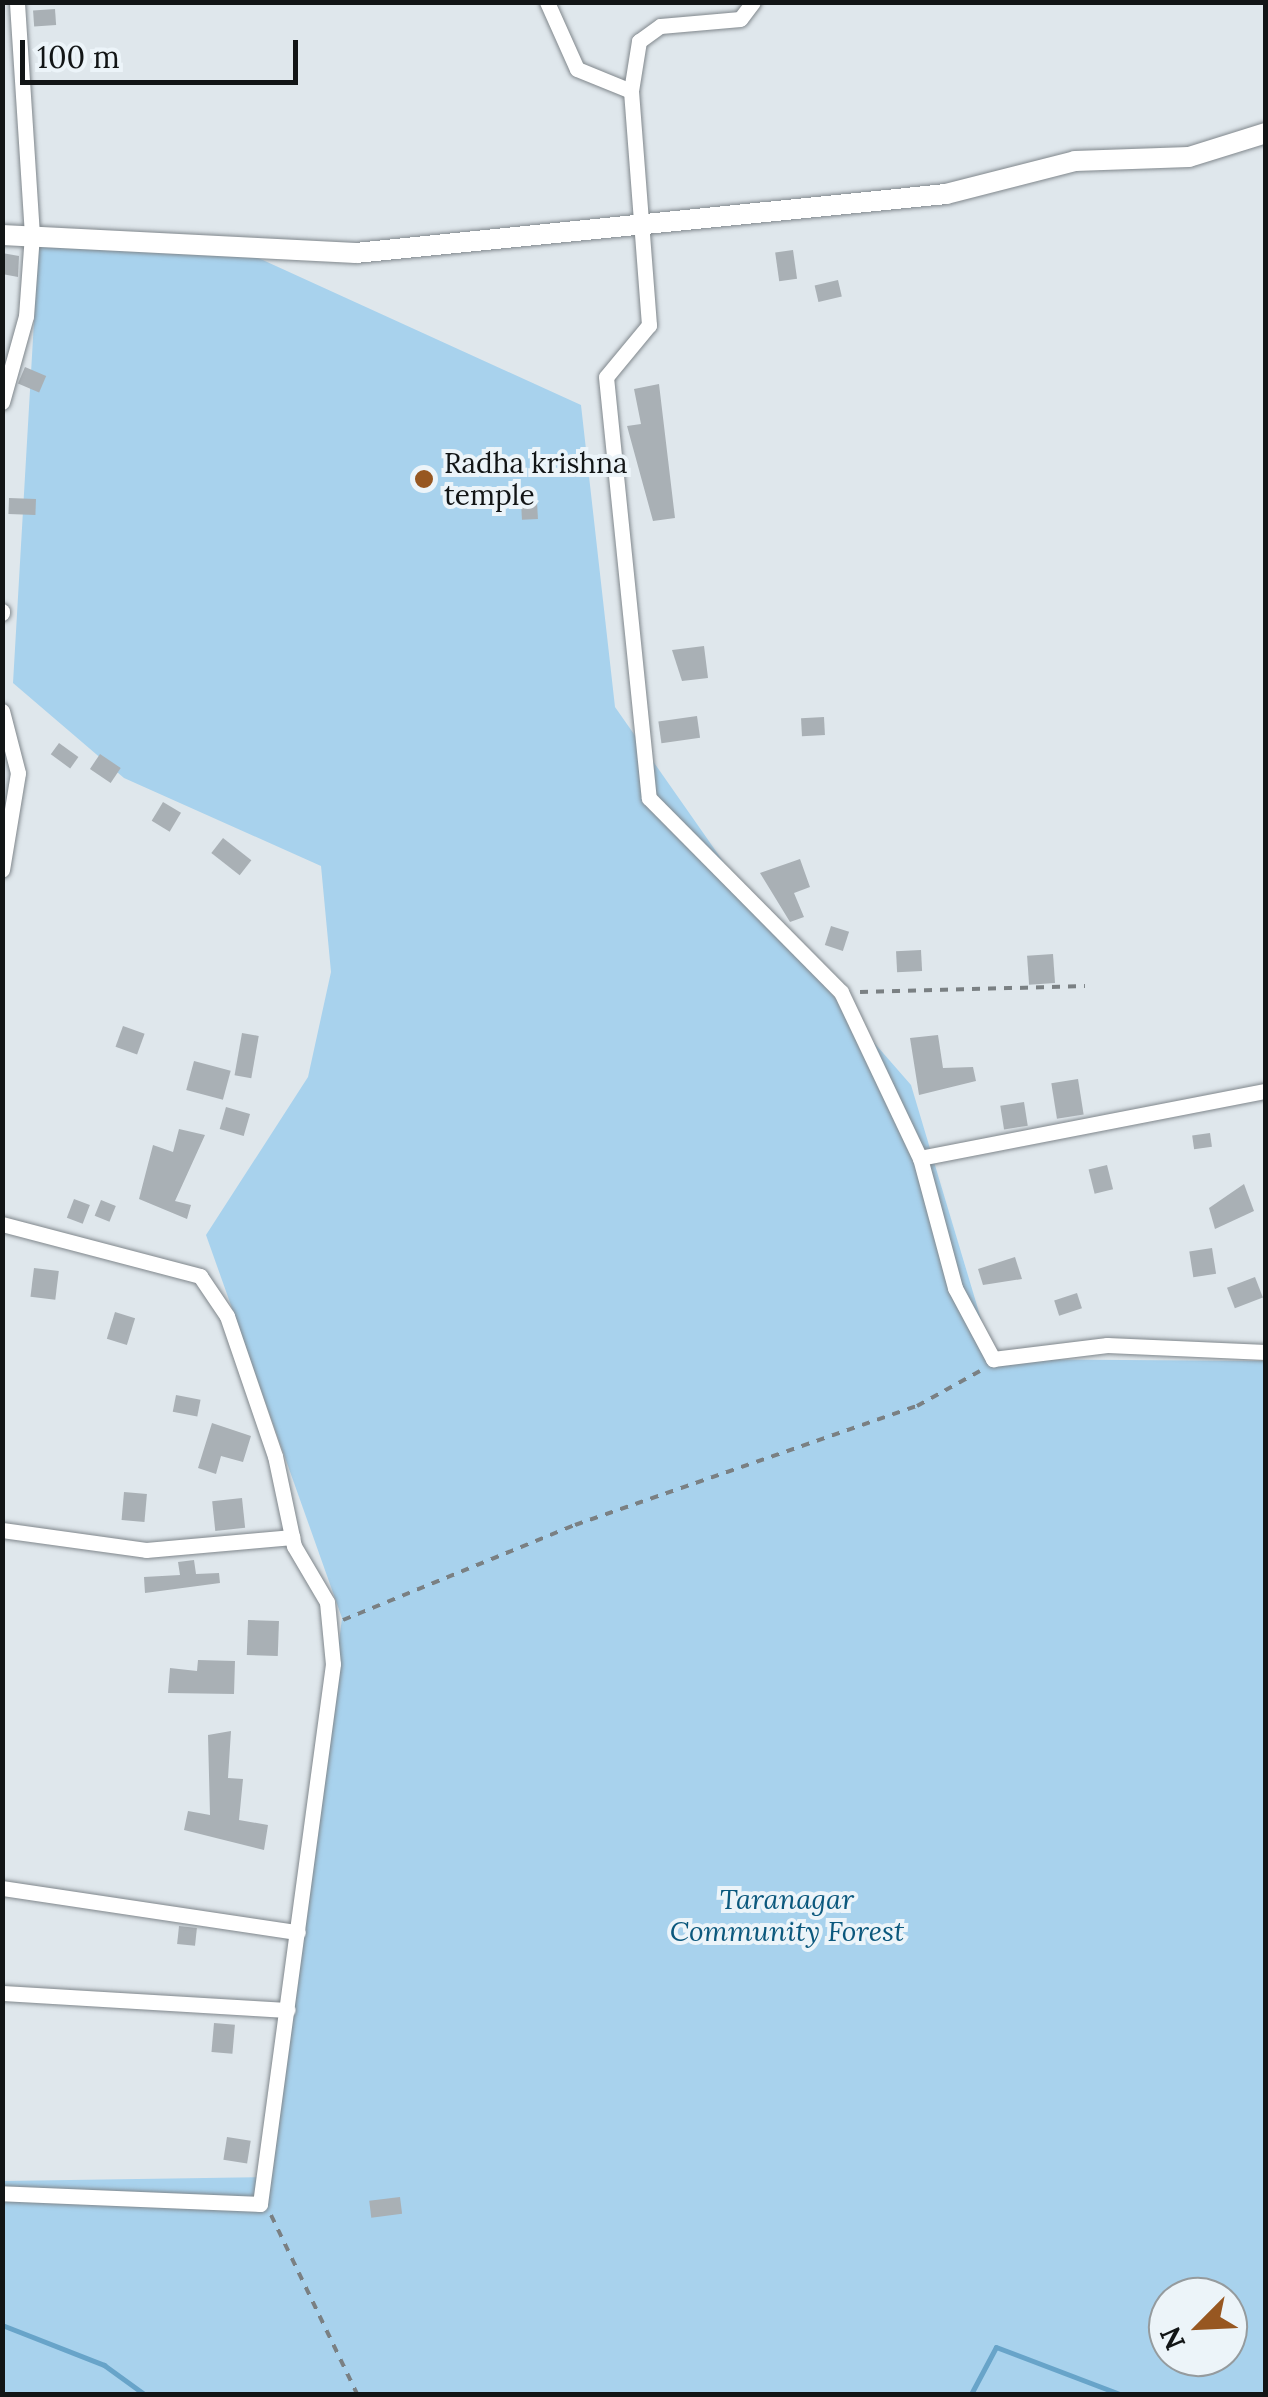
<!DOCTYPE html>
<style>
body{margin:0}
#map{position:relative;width:1268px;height:2397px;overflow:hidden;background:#dfe7ec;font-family:Lora,serif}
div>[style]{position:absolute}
.green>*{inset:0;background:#a8d2ed}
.stream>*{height:5px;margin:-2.5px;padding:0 2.5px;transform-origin:2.5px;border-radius:2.5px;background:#68a4c9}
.building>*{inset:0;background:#a9b0b5;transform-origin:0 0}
.path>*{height:4px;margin-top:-2px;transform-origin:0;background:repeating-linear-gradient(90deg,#7a8083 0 8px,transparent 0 16px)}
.roads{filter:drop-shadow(0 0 2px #80878c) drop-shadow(0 0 2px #80878c)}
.minor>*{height:15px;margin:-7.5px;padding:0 7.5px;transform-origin:7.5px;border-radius:7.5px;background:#fff}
.tertiary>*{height:20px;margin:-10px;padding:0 10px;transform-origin:10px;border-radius:10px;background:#fff}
.dots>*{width:28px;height:28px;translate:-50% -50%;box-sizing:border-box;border:5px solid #ecf4f9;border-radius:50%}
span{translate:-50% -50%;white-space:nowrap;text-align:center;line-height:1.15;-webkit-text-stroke:8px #ecf4f9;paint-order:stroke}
.poi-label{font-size:28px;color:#121516}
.left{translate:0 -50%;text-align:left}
.park-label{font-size:28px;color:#0b587d;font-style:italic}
.frame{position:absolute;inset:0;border:5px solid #121516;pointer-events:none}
.north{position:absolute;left:1148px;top:2277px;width:100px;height:100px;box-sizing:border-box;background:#ecf4f9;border:2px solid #959b9e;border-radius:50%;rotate:246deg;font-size:28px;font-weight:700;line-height:40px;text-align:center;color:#121516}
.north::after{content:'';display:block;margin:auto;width:35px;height:45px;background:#975721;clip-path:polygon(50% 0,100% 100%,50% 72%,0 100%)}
.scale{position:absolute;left:20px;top:40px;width:278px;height:45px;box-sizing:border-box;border:5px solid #121516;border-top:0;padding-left:12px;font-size:30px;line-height:35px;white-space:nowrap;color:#121516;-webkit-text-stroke:8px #ecf4f9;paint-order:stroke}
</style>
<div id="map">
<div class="green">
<div style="clip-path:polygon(evenodd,39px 235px,232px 246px,581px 405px,615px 707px,753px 904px,911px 1085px,993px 1359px,1265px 1361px,1265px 2394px,3px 2394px,2px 2181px,272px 2177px,342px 1618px,206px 1235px,308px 1077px,331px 972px,321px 866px,124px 778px,13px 683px,39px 235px,1168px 2297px,1228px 2297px,1228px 2357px,1168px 2357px,1168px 2297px)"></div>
</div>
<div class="stream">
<div style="left:2px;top:2325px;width:110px;rotate:21.4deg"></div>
<div style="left:104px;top:2365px;width:49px;rotate:35.9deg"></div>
<div style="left:971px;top:2394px;width:53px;rotate:-62deg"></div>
<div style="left:996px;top:2347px;width:133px;rotate:20.8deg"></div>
</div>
<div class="building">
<div style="left:55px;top:9px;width:16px;height:22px;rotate:86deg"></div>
<div style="left:793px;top:250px;width:29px;height:18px;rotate:82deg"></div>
<div style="clip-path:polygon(2px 253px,19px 256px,18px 277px,2px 274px)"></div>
<div style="left:838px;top:280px;width:17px;height:24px;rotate:77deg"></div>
<div style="left:25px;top:367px;width:23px;height:18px;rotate:23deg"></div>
<div style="clip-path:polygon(659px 384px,675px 518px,653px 521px,627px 426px,641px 424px,634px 389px)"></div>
<div style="left:9px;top:498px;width:27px;height:16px;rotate:2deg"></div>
<div style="left:537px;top:501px;width:18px;height:16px;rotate:87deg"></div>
<div style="clip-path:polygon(704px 646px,708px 678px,682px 681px,672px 650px)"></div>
<div style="left:697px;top:716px;width:22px;height:39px;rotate:82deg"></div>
<div style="left:824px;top:717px;width:18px;height:23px;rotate:87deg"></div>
<div style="left:59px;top:743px;width:24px;height:14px;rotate:36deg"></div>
<div style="left:100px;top:754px;width:25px;height:18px;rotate:34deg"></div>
<div style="left:163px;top:802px;width:21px;height:22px;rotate:31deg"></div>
<div style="left:223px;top:838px;width:36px;height:19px;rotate:38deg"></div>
<div style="clip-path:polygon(800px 859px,810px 887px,794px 893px,804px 917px,790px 922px,760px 873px)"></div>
<div style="left:831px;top:926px;width:19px;height:20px;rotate:18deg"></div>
<div style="left:921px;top:950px;width:21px;height:25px;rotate:87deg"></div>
<div style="left:1053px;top:954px;width:29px;height:26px;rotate:86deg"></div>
<div style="left:123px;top:1026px;width:23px;height:22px;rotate:20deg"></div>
<div style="left:242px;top:1033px;width:17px;height:43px;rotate:10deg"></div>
<div style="clip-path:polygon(938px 1035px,943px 1068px,973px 1067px,976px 1081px,919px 1095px,910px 1038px)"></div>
<div style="left:194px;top:1061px;width:38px;height:30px;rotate:15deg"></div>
<div style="left:1078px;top:1079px;width:36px;height:27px;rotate:81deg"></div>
<div style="left:1024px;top:1102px;width:24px;height:24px;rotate:81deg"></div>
<div style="left:226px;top:1107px;width:25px;height:23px;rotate:16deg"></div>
<div style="clip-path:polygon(179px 1129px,205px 1135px,175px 1201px,191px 1205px,187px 1219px,139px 1199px,153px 1145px,173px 1152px)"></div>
<div style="left:1210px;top:1133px;width:14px;height:18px;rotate:82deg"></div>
<div style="left:1107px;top:1165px;width:25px;height:19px;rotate:76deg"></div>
<div style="clip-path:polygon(1244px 1184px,1254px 1211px,1215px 1229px,1209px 1208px)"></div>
<div style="left:74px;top:1199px;width:17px;height:20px;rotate:21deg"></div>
<div style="left:101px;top:1200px;width:16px;height:17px;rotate:22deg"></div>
<div style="left:1212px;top:1248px;width:26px;height:23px;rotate:81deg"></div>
<div style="clip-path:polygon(1015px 1257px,1022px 1279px,983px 1285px,978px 1269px)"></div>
<div style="left:34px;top:1268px;width:25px;height:29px;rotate:7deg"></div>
<div style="left:1255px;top:1277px;width:22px;height:30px;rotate:69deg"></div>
<div style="left:1077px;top:1293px;width:16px;height:24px;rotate:72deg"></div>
<div style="left:115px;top:1312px;width:21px;height:28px;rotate:17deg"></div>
<div style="left:176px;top:1395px;width:25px;height:17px;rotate:11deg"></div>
<div style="clip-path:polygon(212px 1423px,251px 1436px,243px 1462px,221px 1456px,216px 1474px,198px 1468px)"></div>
<div style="left:124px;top:1492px;width:23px;height:28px;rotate:5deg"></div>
<div style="left:242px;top:1498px;width:30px;height:30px;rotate:84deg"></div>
<div style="clip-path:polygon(194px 1560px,196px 1574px,219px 1573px,220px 1583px,145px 1593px,144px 1577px,180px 1575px,178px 1562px)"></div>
<div style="left:248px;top:1620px;width:31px;height:35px;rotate:2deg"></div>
<div style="clip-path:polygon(198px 1660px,235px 1661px,234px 1694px,168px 1693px,170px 1668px,197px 1671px)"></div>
<div style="clip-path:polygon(231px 1731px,228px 1778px,243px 1779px,239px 1820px,268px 1825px,264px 1850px,184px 1830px,188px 1811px,210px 1815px,208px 1735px)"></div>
<div style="left:179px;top:1926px;width:18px;height:18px;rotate:6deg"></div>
<div style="left:214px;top:2023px;width:21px;height:29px;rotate:5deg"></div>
<div style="left:227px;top:2137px;width:24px;height:23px;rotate:9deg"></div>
<div style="left:400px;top:2197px;width:17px;height:31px;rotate:83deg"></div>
</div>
<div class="path">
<div style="left:860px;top:992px;width:225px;rotate:-1.5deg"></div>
<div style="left:343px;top:1620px;width:251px;rotate:-22.3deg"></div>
<div style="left:575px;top:1525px;width:362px;rotate:-19.2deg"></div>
<div style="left:917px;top:1406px;width:72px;rotate:-29.1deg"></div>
<div style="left:271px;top:2215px;width:199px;rotate:64.3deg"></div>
</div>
<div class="roads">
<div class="minor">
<div style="left:547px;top:2px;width:73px;rotate:65.9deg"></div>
<div style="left:577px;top:69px;width:58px;rotate:22.2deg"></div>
<div style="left:753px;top:2px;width:21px;rotate:127deg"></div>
<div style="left:740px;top:19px;width:80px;rotate:175deg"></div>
<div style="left:660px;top:26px;width:26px;rotate:144deg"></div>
<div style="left:639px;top:41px;width:51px;rotate:99.1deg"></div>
<div style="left:631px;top:91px;width:235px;rotate:85.6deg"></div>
<div style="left:649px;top:325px;width:67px;rotate:129.6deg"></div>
<div style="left:606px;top:377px;width:423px;rotate:84.2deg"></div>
<div style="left:649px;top:798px;width:273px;rotate:45.3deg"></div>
<div style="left:841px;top:992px;width:184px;rotate:64.6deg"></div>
<div style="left:920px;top:1158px;width:135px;rotate:74.9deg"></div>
<div style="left:955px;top:1288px;width:81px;rotate:61.8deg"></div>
<div style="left:993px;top:1359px;width:115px;rotate:-7deg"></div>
<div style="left:1107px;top:1345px;width:159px;rotate:2.5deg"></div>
<div style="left:2px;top:402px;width:89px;rotate:-74.4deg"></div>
<div style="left:26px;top:316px;width:81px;rotate:-85.8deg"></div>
<div style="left:32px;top:235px;width:233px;rotate:-93.7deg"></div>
<div style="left:2px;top:611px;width:2px;rotate:90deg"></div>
<div style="left:2px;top:711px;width:64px;rotate:75.5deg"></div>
<div style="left:18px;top:773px;width:98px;rotate:99.4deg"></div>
<div style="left:920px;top:1158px;width:352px;rotate:-11deg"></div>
<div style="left:2px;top:1224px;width:205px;rotate:14.7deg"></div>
<div style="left:200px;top:1276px;width:48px;rotate:56deg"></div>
<div style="left:227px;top:1316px;width:148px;rotate:71.1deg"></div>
<div style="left:275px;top:1456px;width:92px;rotate:78.1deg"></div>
<div style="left:294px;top:1546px;width:65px;rotate:59.5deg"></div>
<div style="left:327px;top:1602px;width:62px;rotate:84.5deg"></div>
<div style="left:333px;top:1664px;width:545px;rotate:97.7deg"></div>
<div style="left:260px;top:2204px;width:258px;rotate:-177.6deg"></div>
<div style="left:2px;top:1530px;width:145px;rotate:7.9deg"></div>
<div style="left:146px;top:1550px;width:147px;rotate:-5.1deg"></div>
<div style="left:2px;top:1888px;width:299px;rotate:8.5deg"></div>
<div style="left:2px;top:1993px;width:286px;rotate:3.4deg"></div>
</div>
<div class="tertiary">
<div style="left:2px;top:235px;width:354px;rotate:2.9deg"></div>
<div style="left:356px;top:253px;width:593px;rotate:-5.71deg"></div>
<div style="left:946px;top:194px;width:133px;rotate:-14.3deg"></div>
<div style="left:1075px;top:161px;width:114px;rotate:-2deg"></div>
<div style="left:1189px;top:157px;width:81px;rotate:-17.3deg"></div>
</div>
</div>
<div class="dots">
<div style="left:424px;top:479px;background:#975721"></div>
</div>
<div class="poi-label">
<span class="left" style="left:444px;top:479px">Radha krishna<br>temple</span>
</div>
<div class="park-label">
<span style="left:787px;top:1915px">Taranagar<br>Community Forest</span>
</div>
<div class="frame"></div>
<div class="north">N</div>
<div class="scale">100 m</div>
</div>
